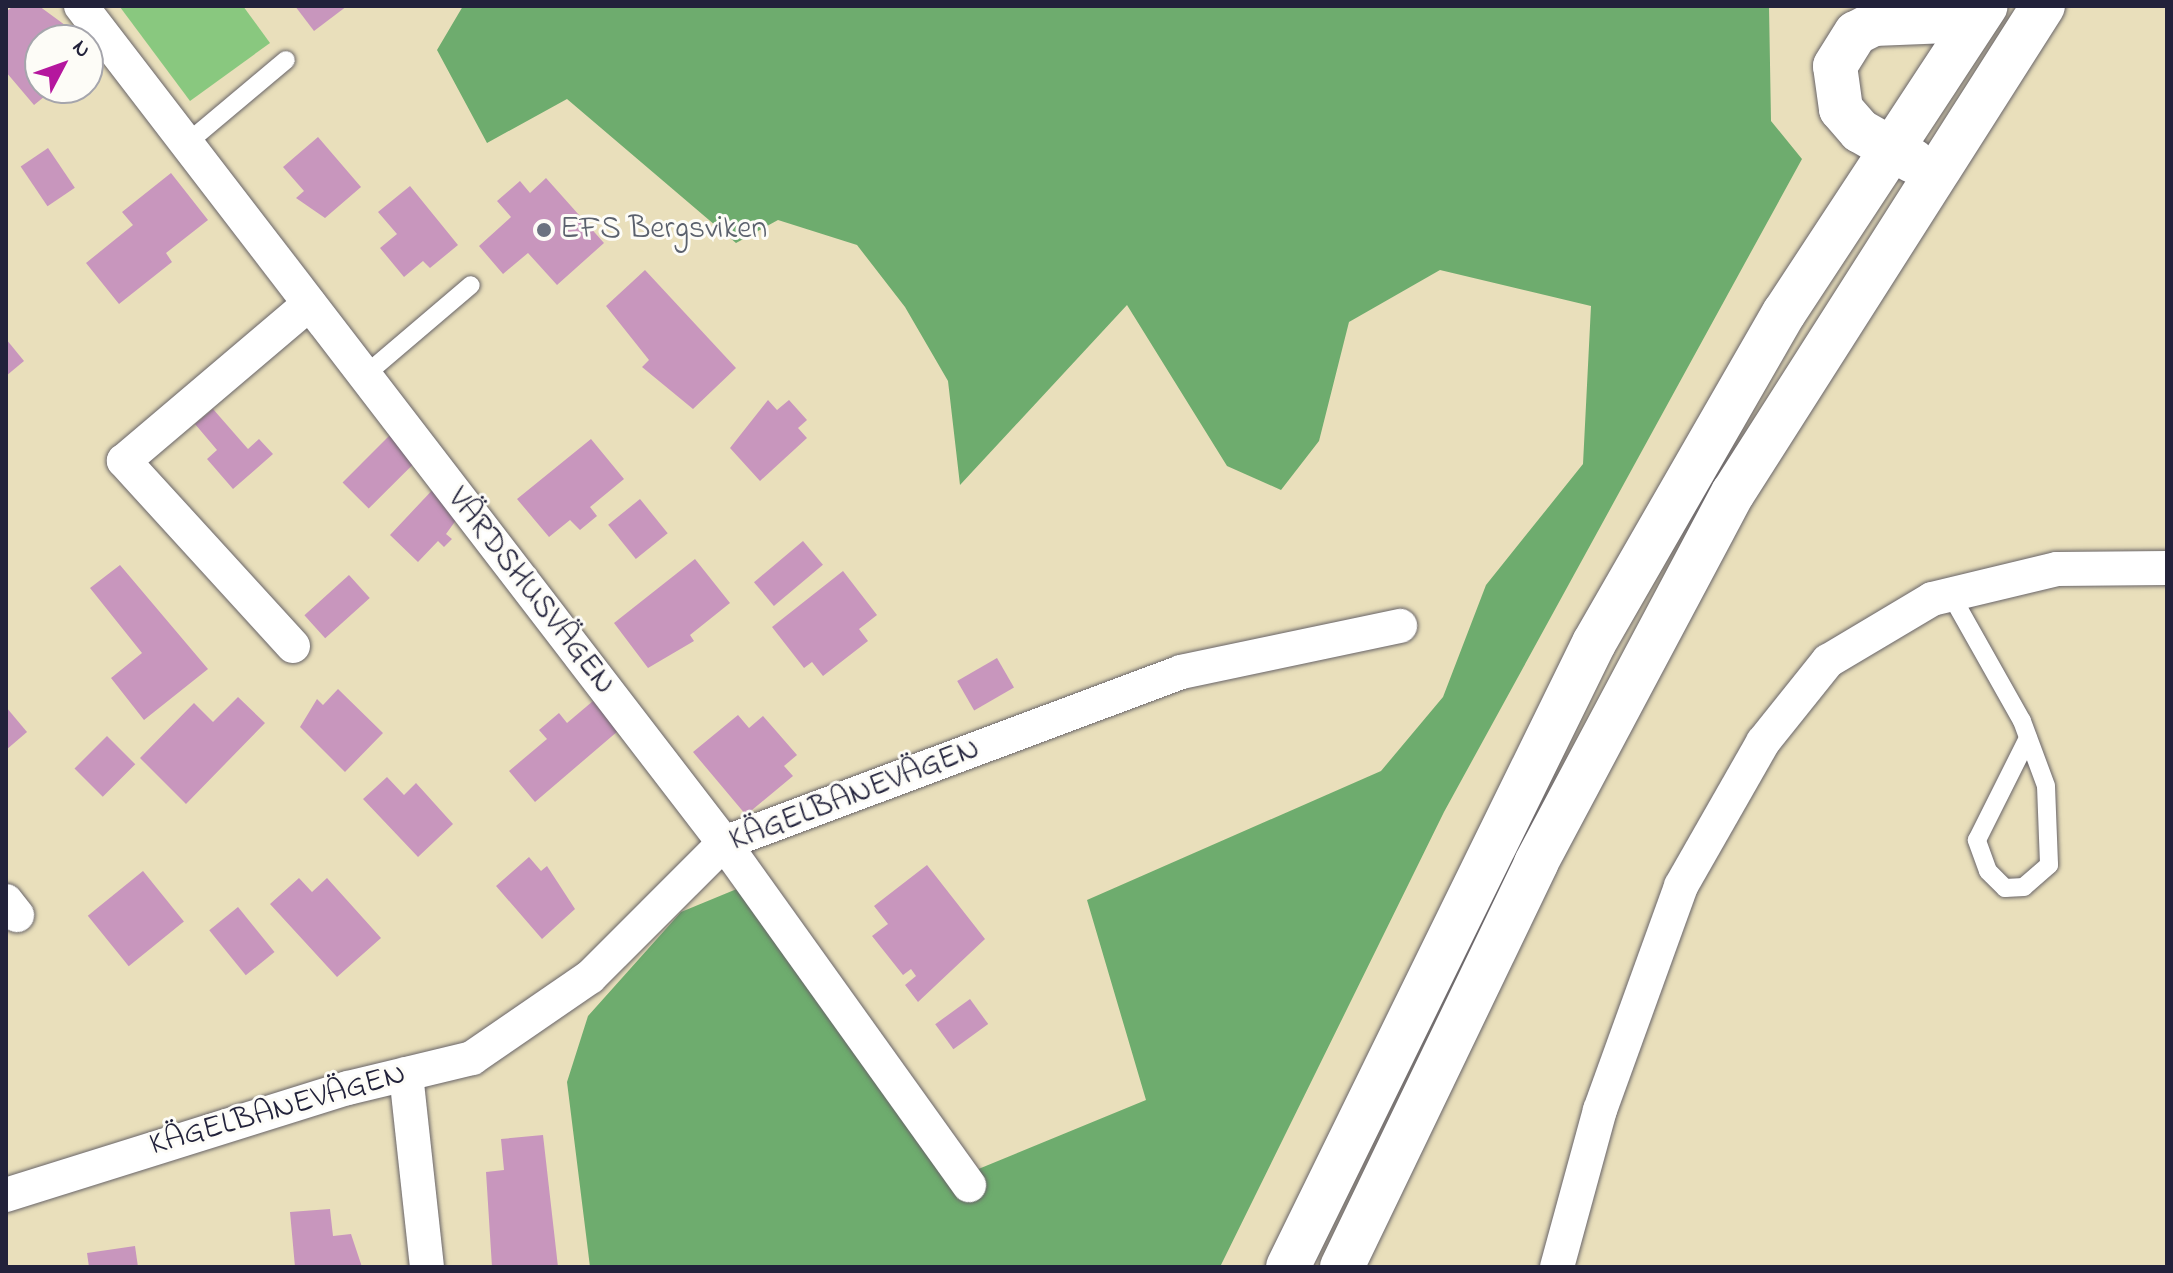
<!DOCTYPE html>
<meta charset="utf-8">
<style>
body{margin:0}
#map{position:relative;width:2173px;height:1273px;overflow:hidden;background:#e9dfbb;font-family:"Indie Flower",sans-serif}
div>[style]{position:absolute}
.green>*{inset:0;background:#89c87f}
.forest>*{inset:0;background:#6eac6e}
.building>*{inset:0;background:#c896bd;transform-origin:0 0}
.roads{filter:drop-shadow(0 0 2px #686468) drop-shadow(0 0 2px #686468)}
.service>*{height:18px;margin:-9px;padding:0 9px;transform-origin:9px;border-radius:9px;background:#fff}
.minor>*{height:34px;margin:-17px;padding:0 17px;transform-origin:17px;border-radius:17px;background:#fff}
.trunk>*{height:44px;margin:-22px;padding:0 22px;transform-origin:22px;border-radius:22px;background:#fff}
.dots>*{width:22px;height:22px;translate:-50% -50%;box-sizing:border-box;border:4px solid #fdfcf7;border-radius:50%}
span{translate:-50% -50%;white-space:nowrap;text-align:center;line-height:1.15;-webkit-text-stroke:6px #fdfcf7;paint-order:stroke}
.worship-label{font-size:32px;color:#5b616d}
.left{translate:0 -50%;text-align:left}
.street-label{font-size:32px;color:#22223b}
.frame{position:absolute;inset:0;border:8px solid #22223b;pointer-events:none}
.north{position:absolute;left:24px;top:24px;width:80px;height:80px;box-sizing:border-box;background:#fdfcf7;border:2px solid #a5a5ac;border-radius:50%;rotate:49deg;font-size:22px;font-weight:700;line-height:32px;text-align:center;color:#22223b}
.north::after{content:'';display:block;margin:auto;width:28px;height:36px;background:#b5179e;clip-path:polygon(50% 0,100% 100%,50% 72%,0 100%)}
</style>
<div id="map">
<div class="green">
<div style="clip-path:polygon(243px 6px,270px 43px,190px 101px,120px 7px)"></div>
</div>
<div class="forest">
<div style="clip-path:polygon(463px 6px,1769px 6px,1771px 121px,1802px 159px,1444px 812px,1220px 1267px,590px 1267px,567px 1082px,588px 1016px,681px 912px,766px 877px,976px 1170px,1146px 1100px,1087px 900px,1381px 771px,1443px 697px,1486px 585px,1583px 464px,1591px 306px,1440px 270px,1349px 322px,1319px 441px,1281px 490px,1227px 466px,1127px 305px,960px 485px,948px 381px,905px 307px,857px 245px,778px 220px,736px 243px,567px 99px,487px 143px,437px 50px)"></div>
</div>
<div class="building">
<div style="clip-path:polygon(13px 6px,39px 6px,69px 28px,62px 34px,68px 40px,40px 40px,40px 88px,55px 88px,34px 105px,6px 72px,6px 12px)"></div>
<div style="clip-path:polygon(295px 6px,347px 6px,314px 31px)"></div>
<div style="clip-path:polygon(318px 137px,361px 187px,325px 218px,296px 198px,304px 191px,283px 167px)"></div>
<div style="left:48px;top:148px;width:48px;height:33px;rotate:56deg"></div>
<div style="clip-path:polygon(171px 173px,208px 220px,166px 253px,172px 262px,119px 304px,86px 263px,133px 225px,122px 212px)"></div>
<div style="clip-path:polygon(546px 178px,604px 243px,557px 285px,528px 253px,503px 274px,479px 246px,511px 217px,497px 201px,520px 181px,530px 193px)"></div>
<div style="clip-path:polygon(410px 186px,458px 245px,430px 268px,423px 261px,404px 277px,380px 248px,397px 234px,378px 212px)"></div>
<div style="clip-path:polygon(645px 270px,736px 368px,693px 409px,642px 367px,649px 360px,606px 306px)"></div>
<div style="clip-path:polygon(6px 339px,24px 361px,6px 376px)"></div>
<div style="clip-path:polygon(768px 400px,777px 410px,789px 400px,807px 420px,798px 428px,807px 438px,760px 481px,730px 448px)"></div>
<div style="clip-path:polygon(213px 409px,248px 449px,259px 439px,273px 454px,233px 489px,207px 459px,217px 450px,195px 424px)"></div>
<div style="left:397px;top:428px;width:37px;height:77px;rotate:45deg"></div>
<div style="clip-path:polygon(591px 439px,624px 479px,590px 507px,597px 516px,580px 530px,570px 520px,549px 537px,517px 499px)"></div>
<div style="clip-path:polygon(438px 484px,464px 509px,446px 534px,452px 539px,444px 547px,438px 541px,418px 562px,390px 535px)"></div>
<div style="left:640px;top:499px;width:44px;height:41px;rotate:51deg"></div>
<div style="left:803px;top:541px;width:31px;height:64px;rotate:50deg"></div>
<div style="clip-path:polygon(695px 559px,730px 603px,690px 635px,694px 641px,648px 668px,614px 623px)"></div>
<div style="clip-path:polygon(120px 565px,208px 669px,144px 720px,111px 678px,142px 653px,90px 588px)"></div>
<div style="clip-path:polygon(843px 571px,877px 615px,859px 629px,868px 641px,823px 676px,812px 662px,804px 668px,772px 627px)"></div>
<div style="left:349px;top:575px;width:31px;height:60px;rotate:48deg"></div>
<div style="left:997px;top:658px;width:34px;height:46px;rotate:60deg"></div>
<div style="clip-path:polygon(338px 689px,383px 733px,345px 772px,300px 727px,317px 699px,323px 705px)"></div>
<div style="clip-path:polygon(238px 697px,265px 723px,186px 804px,140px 758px,194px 703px,213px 722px)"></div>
<div style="clip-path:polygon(593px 701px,618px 731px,535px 802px,509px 771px,547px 739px,539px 730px,559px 713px,567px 723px)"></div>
<div style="clip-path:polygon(6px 707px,27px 732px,6px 750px)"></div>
<div style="clip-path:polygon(738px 715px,749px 728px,763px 716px,797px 755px,784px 766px,793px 776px,746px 815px,693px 752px)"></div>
<div style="left:107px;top:736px;width:40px;height:46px;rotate:45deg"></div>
<div style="clip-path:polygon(387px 777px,404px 795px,416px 783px,453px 824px,418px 857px,363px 799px)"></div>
<div style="clip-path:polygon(529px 857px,541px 871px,547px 866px,575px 909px,542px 939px,496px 886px)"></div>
<div style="clip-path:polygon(927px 865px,985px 939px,918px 1002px,905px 985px,916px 976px,911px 969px,903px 975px,872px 936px,888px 924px,874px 906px)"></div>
<div style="left:143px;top:871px;width:65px;height:71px;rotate:51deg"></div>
<div style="clip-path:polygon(299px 878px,312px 892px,327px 878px,381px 938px,337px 977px,270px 904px)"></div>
<div style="left:238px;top:907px;width:58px;height:37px;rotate:51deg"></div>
<div style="left:970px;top:999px;width:31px;height:43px;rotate:54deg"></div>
<div style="clip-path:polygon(543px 1135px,558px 1267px,492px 1267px,486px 1172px,504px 1170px,501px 1139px)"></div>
<div style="clip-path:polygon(330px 1209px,333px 1236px,351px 1234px,362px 1267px,295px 1267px,290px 1212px)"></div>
<div style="clip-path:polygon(135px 1246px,138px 1267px,89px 1267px,87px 1253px)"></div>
</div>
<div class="roads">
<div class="service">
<div style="left:187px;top:143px;width:129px;rotate:-40deg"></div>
<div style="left:364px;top:376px;width:140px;rotate:-40.4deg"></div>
<div style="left:1951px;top:595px;width:145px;rotate:60.6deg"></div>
<div style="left:2022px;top:721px;width:69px;rotate:69.7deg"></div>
<div style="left:2046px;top:786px;width:79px;rotate:87.8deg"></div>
<div style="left:2049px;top:865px;width:33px;rotate:139deg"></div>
<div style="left:2024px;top:887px;width:19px;rotate:177deg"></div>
<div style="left:2005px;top:888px;width:24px;rotate:-135deg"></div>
<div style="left:1988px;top:871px;width:33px;rotate:-110deg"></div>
<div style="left:1977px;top:840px;width:114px;rotate:-63.4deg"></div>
</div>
<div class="minor">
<div style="left:81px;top:6px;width:1055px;rotate:52.47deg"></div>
<div style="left:724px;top:843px;width:421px;rotate:54.4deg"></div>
<div style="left:293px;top:646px;width:251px;rotate:-132.4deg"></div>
<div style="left:124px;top:461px;width:243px;rotate:-40.3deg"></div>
<div style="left:6px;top:901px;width:18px;rotate:52deg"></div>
<div style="left:406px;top:1074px;width:194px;rotate:83.8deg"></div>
<div style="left:6px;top:1195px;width:358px;rotate:-17.4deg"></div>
<div style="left:348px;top:1088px;width:128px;rotate:-13.6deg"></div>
<div style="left:472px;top:1058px;width:143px;rotate:-34.5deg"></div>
<div style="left:590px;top:977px;width:190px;rotate:-45deg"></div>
<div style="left:724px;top:843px;width:488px;rotate:-20.5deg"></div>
<div style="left:1181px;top:672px;width:224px;rotate:-11.9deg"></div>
<div style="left:1557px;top:1267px;width:163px;rotate:-74.7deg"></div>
<div style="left:1600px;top:1110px;width:238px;rotate:-70.1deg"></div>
<div style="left:1681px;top:886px;width:166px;rotate:-60.3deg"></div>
<div style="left:1763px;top:742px;width:104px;rotate:-51.3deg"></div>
<div style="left:1828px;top:661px;width:121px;rotate:-30.8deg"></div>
<div style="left:1932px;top:599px;width:129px;rotate:-13.5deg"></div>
<div style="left:2057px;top:569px;width:110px;rotate:-0.5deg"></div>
</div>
<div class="trunk">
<div style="left:1913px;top:161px;width:61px;rotate:-150.5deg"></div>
<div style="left:1860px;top:131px;width:29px;rotate:-131deg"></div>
<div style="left:1841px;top:109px;width:43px;rotate:-97.9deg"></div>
<div style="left:1835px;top:66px;width:39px;rotate:-58deg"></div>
<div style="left:1856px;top:33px;width:20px;rotate:-27deg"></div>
<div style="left:1874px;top:24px;width:74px;rotate:-2.3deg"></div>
<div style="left:1948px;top:21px;width:33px;rotate:-27deg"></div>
<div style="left:1288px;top:1267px;width:695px;rotate:-63.88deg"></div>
<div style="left:1594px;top:643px;width:381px;rotate:-60.1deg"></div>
<div style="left:1784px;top:313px;width:367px;rotate:-56.7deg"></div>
<div style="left:1342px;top:1267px;width:448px;rotate:-64.3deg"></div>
<div style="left:1536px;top:863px;width:419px;rotate:-62deg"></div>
<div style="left:1733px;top:493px;width:577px;rotate:-57.52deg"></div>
</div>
</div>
<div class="dots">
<div style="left:544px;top:230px;background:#6b7280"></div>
</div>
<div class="worship-label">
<span class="left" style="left:560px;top:230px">EFS Bergsviken</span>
</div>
<div class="street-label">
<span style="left:530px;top:592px;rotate:52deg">VÄRDSHUSVÄGEN</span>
<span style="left:855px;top:796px;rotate:-21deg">KÄGELBANEVÄGEN</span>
<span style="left:278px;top:1111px;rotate:-16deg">KÄGELBANEVÄGEN</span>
</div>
<div class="frame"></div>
<div class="north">N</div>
</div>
